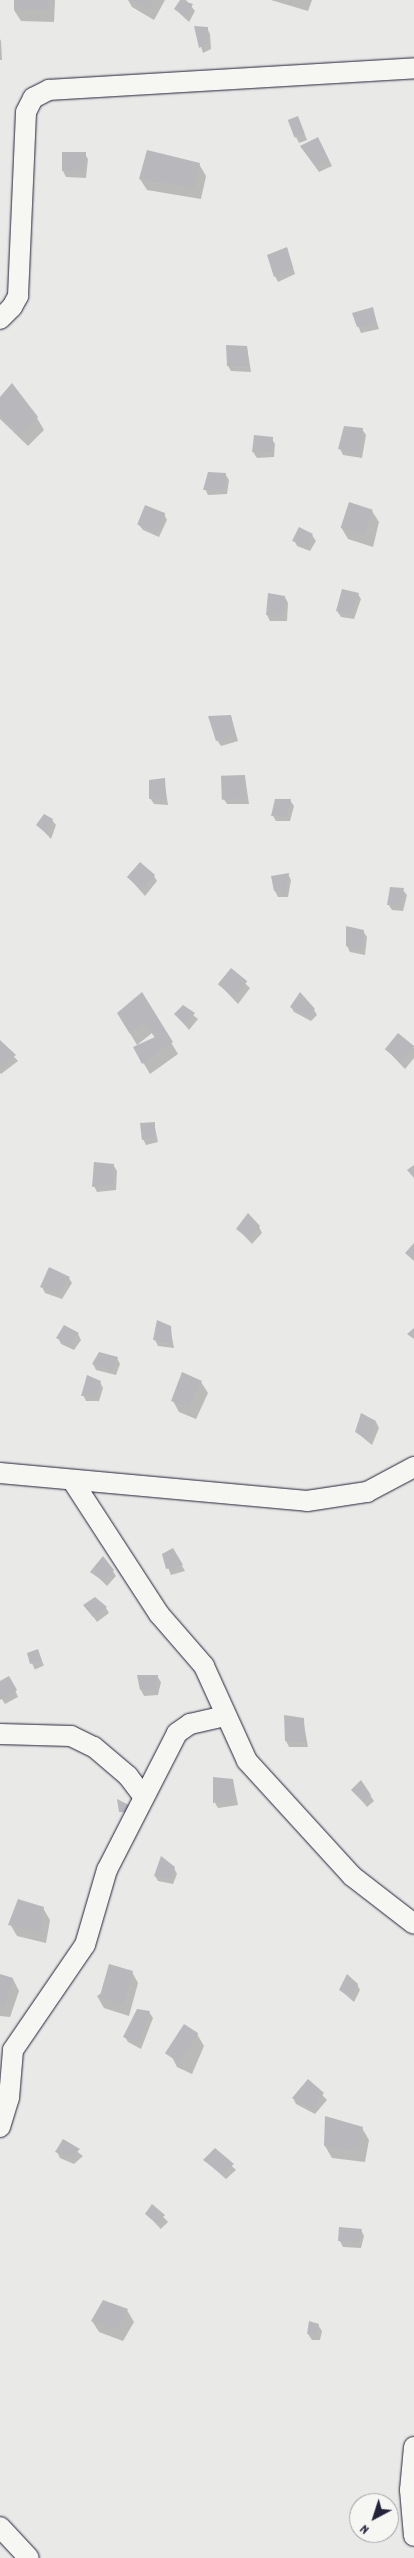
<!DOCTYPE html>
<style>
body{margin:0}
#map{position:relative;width:414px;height:2558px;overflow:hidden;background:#e9e9e7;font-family:Dekko,sans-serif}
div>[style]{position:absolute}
.shadow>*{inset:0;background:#0003;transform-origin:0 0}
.building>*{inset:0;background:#b8b8bc;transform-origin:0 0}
.roads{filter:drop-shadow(0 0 1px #22223b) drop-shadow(0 0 1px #22223b)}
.minor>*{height:20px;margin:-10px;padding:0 10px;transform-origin:10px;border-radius:10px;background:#f6f6f2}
span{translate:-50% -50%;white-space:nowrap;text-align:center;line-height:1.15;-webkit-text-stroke:5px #f6f6f2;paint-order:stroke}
.north{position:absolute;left:349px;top:2493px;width:50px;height:50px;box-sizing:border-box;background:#f6f6f2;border:1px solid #a1a1a9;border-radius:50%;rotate:220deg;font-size:14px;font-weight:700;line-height:20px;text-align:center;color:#22223b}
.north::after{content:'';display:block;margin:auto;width:18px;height:22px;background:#22223b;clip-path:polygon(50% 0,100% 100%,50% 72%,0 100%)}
</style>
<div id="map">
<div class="shadow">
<div style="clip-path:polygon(15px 0,55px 0,54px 22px,21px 21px,14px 10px)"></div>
<div style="clip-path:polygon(128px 0,165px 0,154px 20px,132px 7px)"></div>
<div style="clip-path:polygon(181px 0,186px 0,195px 11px,189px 22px,175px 9px)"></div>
<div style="clip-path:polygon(271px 0,312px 0,308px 11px)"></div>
<div style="clip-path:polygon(195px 27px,207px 28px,210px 34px,211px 49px,203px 53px)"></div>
<div style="clip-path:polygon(0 39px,1px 41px,2px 60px,0 60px)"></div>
<div style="clip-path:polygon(300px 123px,307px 140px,299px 143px,296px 137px)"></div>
<div style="clip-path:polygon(321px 144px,332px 166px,319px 172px,305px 152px)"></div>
<div style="clip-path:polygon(85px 154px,88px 159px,86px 178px,66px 177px,63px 171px)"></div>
<div style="clip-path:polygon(199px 164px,206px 176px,201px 199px,147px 190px,140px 179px)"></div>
<div style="clip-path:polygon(287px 248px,295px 274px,278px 282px,275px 276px)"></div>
<div style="clip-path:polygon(372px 308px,379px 329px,361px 333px,353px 314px)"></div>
<div style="clip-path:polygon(247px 347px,251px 372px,231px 371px,228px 366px)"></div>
<div style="clip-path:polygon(0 399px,37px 418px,44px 430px,28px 446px,0 419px)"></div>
<div style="clip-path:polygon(362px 429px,366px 435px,362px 458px,343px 455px,340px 449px)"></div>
<div style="clip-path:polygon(255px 437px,272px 439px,275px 444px,274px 457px,257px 458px,253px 452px)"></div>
<div style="clip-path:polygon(225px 474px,229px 480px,227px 494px,208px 495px,205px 489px)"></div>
<div style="clip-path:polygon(349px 504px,372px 511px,379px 522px,373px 547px,348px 539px,341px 527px)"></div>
<div style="clip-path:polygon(164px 514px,167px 520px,159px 537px,143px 530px,139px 525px)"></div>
<div style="clip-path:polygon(312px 535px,316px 541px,310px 551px,297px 546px,294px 540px)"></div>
<div style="clip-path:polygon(269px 594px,285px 597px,288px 603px,287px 621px,270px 621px,267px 615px)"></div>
<div style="clip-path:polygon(358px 594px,361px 599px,354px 619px,341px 617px,337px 611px)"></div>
<div style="clip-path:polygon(231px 716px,238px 741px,221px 746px,217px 740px)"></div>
<div style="clip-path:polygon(245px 777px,249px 804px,227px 804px,223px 798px)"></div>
<div style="clip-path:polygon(164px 779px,168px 805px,154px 804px,150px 798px)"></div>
<div style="clip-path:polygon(290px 800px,294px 806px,290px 821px,276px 821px,273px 816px)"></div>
<div style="clip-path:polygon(52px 820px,56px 825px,51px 839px,38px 825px)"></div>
<div style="clip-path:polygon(288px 874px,291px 880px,288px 897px,278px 897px,275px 891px)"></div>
<div style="clip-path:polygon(154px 876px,157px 881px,145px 896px,129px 878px)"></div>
<div style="clip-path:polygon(403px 890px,407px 895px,403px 911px,392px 910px,388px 904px)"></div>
<div style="clip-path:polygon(363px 931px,367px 937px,365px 955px,350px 952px,347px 946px)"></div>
<div style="clip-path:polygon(231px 970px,250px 988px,238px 1004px,219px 984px)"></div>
<div style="clip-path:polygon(142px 994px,178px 1054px,150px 1074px,134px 1047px,155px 1038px,152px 1033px,137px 1045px,118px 1013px)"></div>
<div style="clip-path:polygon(183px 1007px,198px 1019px,189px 1030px,176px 1014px)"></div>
<div style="clip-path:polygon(291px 1007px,314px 1010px,317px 1015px,311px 1021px,294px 1012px)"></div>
<div style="clip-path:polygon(398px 1035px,414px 1048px,414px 1058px,405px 1069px,387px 1050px)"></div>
<div style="clip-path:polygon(0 1041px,18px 1061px,1px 1074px,0 1073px)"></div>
<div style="clip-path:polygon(154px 1123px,158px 1142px,146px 1145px,143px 1139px)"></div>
<div style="clip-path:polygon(114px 1166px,117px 1171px,116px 1190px,97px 1192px,94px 1186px)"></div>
<div style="clip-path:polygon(259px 1227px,262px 1233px,252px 1244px,238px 1229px)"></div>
<div style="clip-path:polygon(69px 1278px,72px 1283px,62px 1299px,45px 1293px,42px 1287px)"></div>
<div style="clip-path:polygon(170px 1327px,174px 1348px,158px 1346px,155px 1340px)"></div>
<div style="clip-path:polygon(78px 1334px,81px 1340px,74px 1350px,61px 1344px,58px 1338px)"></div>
<div style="clip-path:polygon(117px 1358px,120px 1364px,116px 1375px,96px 1370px,93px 1364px)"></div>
<div style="clip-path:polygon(100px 1382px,103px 1388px,99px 1401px,86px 1401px,83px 1395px)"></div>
<div style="clip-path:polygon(201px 1382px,208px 1393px,196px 1419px,179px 1412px,173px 1401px)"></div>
<div style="clip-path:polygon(376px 1422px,379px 1428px,372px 1445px,356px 1432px)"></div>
<div style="clip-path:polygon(173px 1550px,185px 1571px,171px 1575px,163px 1555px)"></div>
<div style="clip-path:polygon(92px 1571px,113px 1571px,116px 1576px,107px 1586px)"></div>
<div style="clip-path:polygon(85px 1605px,106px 1608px,109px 1613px,97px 1622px)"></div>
<div style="left:37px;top:1650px;width:17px;height:10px;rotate:66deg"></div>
<div style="clip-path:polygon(157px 1676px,161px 1682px,158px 1695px,144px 1696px,141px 1690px)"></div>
<div style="clip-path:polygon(0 1682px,12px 1683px,18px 1697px,5px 1704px,0 1696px)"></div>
<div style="clip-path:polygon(303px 1719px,308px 1747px,289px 1747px,286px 1741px)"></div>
<div style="clip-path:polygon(233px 1780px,238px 1805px,218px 1808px,215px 1803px)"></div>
<div style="clip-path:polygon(353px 1790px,370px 1795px,374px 1801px,367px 1807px)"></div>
<div style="clip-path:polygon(174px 1868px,177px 1874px,173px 1884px,158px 1881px,155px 1876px)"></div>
<div style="clip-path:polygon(43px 1908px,50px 1920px,46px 1943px,17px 1936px,10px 1924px)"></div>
<div style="clip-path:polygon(132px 1972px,138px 1983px,129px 2016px,104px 2008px,97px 1996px)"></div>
<div style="clip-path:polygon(0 1975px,13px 1979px,19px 1991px,10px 2017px,0 2016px)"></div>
<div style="clip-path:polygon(357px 1984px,360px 1990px,354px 2002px,340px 1990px)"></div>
<div style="clip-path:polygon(149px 2012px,153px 2018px,141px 2049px,128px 2042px,125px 2037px)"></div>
<div style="clip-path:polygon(197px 2034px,204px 2046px,192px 2074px,177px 2067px,171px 2055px)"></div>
<div style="clip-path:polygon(308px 2080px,327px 2100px,315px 2114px,296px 2104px,293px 2098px)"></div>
<div style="clip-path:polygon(362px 2128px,369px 2140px,365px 2162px,332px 2158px,325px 2146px)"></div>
<div style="clip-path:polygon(63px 2141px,83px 2156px,74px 2164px,60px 2158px,57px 2152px)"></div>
<div style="clip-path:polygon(215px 2150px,236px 2170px,226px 2179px,204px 2160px)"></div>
<div style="left:153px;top:2206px;width:22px;height:10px;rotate:47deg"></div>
<div style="clip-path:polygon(361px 2230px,364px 2236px,361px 2248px,343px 2247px,340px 2241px)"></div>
<div style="clip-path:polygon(127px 2310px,134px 2322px,123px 2341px,99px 2332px,92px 2321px)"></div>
<div style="clip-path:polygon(310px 2323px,318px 2325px,322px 2331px,320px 2340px,312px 2340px,308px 2334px)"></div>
</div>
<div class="building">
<div style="left:14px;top:0;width:35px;height:10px"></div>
<div style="clip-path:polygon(132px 0,153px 0,148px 9px)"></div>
<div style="clip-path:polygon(180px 0,193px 4px,186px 17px,174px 9px)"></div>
<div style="clip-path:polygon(194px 26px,208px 27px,208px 43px,199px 48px)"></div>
<div style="left:298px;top:116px;width:19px;height:11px;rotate:69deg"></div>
<div style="clip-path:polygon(318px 137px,329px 160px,315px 166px,300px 146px)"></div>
<div style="clip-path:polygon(147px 150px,200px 163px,194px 188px,139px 179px)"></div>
<div style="left:62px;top:152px;width:24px;height:19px"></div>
<div style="clip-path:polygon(287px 247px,293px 268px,274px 277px,267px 255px)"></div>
<div style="clip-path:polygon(373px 307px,377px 324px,357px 327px,352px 313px)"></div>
<div style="clip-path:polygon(226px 345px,247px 346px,249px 366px,227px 366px)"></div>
<div style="clip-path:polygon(12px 383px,38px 417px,21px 436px,0 415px,0 397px)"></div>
<div style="clip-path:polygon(344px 426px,363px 428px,359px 453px,338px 449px)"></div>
<div style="clip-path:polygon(254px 435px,273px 437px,272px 451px,252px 452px)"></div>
<div style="clip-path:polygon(208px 472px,226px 473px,225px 489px,203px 490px)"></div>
<div style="left:349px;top:502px;width:25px;height:27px;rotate:18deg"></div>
<div style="left:145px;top:505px;width:22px;height:21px;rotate:22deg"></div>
<div style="clip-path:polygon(299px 527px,313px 534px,307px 546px,292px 541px)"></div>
<div style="clip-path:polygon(342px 589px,359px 593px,351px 614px,336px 611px)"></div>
<div style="clip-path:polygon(268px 593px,285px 596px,284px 615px,266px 615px)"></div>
<div style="clip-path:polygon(231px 715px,235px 735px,216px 741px,208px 716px)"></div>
<div style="left:245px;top:775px;width:24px;height:24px;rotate:88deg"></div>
<div style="clip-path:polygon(165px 778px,166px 799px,149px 799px,149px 780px)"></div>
<div style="clip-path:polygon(275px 799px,291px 799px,287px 816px,271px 816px)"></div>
<div style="clip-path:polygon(44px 814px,53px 819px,47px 834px,36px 825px)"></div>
<div style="left:140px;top:862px;width:20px;height:20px;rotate:41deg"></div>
<div style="clip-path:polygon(289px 873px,285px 892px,274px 891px,271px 876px)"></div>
<div style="clip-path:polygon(390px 887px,404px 888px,400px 905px,387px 905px)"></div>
<div style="clip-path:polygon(346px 926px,364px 930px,362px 950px,346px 946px)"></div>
<div style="left:231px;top:968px;width:21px;height:21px;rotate:39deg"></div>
<div style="clip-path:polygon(142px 992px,173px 1042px,142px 1064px,133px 1047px,155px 1037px,144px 1023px,130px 1034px,117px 1013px)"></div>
<div style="clip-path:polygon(300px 992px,315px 1009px,307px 1016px,290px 1007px)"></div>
<div style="clip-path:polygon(183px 1005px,195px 1013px,185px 1025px,174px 1014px)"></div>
<div style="left:398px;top:1033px;width:21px;height:21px;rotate:39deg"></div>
<div style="clip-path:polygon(0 1040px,16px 1055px,0 1067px)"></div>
<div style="clip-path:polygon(155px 1122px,155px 1136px,142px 1140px,140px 1123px)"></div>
<div style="clip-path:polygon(94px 1162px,114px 1164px,113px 1184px,92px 1187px)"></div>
<div style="clip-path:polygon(414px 1165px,414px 1178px,407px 1170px)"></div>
<div style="clip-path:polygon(248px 1213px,260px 1226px,249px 1239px,236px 1229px)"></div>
<div style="clip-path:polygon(414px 1243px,414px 1261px,405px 1253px)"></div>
<div style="clip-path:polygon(49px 1267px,70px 1277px,58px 1294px,40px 1287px)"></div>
<div style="clip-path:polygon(157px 1320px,171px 1326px,172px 1343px,153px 1340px)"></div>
<div style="clip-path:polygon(64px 1325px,79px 1333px,70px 1345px,56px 1338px)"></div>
<div style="clip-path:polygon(414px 1328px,414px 1339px,407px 1334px)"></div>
<div style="clip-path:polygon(99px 1352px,118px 1357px,112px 1370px,92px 1364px)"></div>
<div style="clip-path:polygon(182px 1372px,202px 1381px,189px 1408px,171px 1401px)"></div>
<div style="clip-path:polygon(87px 1375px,101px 1381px,96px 1396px,81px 1396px)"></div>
<div style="clip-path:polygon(361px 1413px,376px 1421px,369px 1440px,355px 1432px)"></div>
<div style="clip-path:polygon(173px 1548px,183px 1565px,166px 1569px,162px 1554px)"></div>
<div style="clip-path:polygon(103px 1556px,114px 1570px,103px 1581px,90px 1572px)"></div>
<div style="clip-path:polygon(95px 1597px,107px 1607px,93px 1617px,83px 1605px)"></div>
<div style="clip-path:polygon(38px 1649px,42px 1661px,30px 1664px,27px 1653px)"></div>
<div style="clip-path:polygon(137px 1675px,158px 1675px,156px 1690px,140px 1690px)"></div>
<div style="clip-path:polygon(9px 1676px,17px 1690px,0 1700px,0 1681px)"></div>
<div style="clip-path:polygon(284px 1715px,304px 1718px,305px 1742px,285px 1741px)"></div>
<div style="clip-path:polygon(213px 1777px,233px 1779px,235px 1799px,213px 1803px)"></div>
<div style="clip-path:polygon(361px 1780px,371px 1795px,363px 1802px,351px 1790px)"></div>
<div style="clip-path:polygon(117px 1799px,133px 1807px,131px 1813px,119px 1812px)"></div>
<div style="clip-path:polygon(161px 1856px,175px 1867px,170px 1879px,154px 1876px)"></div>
<div style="clip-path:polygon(18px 1899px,44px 1907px,40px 1932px,8px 1925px)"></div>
<div style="left:109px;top:1964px;width:25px;height:35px;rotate:16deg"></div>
<div style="clip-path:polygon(0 1974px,13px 1978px,4px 2006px,0 2005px)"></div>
<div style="clip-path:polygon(347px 1974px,358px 1984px,351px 1997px,339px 1990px)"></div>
<div style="clip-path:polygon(137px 2009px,150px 2011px,138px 2044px,123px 2037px)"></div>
<div style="left:184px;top:2024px;width:17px;height:35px;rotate:33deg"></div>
<div style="clip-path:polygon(308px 2079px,324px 2093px,311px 2109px,292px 2098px)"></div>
<div style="clip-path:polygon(325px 2116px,363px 2127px,358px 2151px,324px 2146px)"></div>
<div style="clip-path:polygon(63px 2139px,80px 2149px,71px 2158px,55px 2152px)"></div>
<div style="clip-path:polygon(215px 2148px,234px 2164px,222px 2174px,203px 2160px)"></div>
<div style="clip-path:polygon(152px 2204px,165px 2215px,156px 2223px,145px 2214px)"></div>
<div style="clip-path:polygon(339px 2227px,362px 2229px,358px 2243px,338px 2241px)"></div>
<div style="clip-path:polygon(103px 2300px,128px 2309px,117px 2330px,91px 2321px)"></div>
<div style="clip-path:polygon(309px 2321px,319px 2324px,317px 2334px,307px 2334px)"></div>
</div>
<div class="roads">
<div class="minor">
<div style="left:0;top:319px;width:17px;rotate:-45deg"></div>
<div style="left:12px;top:307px;width:13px;rotate:-61deg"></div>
<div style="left:18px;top:296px;width:184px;rotate:-87.5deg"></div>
<div style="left:26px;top:112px;width:16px;rotate:-63deg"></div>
<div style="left:33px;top:98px;width:18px;rotate:-27deg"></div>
<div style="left:49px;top:90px;width:366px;rotate:-3.4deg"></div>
<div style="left:0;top:1473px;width:308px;rotate:5.2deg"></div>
<div style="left:307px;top:1501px;width:61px;rotate:-8.5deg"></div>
<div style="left:367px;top:1492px;width:53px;rotate:-28deg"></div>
<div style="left:72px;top:1480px;width:160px;rotate:57deg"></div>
<div style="left:159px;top:1614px;width:69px;rotate:49.1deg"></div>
<div style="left:204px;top:1666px;width:104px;rotate:65.6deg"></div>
<div style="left:247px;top:1761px;width:156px;rotate:47.6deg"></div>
<div style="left:352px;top:1876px;width:78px;rotate:37.7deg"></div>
<div style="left:0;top:1734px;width:71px;rotate:1.6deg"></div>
<div style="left:71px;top:1736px;width:25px;rotate:26deg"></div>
<div style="left:94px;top:1747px;width:45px;rotate:40.5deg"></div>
<div style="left:128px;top:1776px;width:26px;rotate:53deg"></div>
<div style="left:0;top:2127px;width:30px;rotate:-73deg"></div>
<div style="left:9px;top:2098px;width:48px;rotate:-85.2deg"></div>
<div style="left:13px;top:2050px;width:127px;rotate:-55.6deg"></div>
<div style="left:85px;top:1945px;width:78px;rotate:-73.7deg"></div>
<div style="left:107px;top:1870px;width:154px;rotate:-62.9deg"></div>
<div style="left:177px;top:1733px;width:16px;rotate:-35deg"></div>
<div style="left:190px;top:1724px;width:37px;rotate:-13deg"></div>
<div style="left:414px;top:2447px;width:43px;rotate:95.3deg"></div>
<div style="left:410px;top:2490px;width:46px;rotate:85deg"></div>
<div style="left:0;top:2527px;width:42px;rotate:46.9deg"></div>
</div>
</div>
<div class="north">N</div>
</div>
